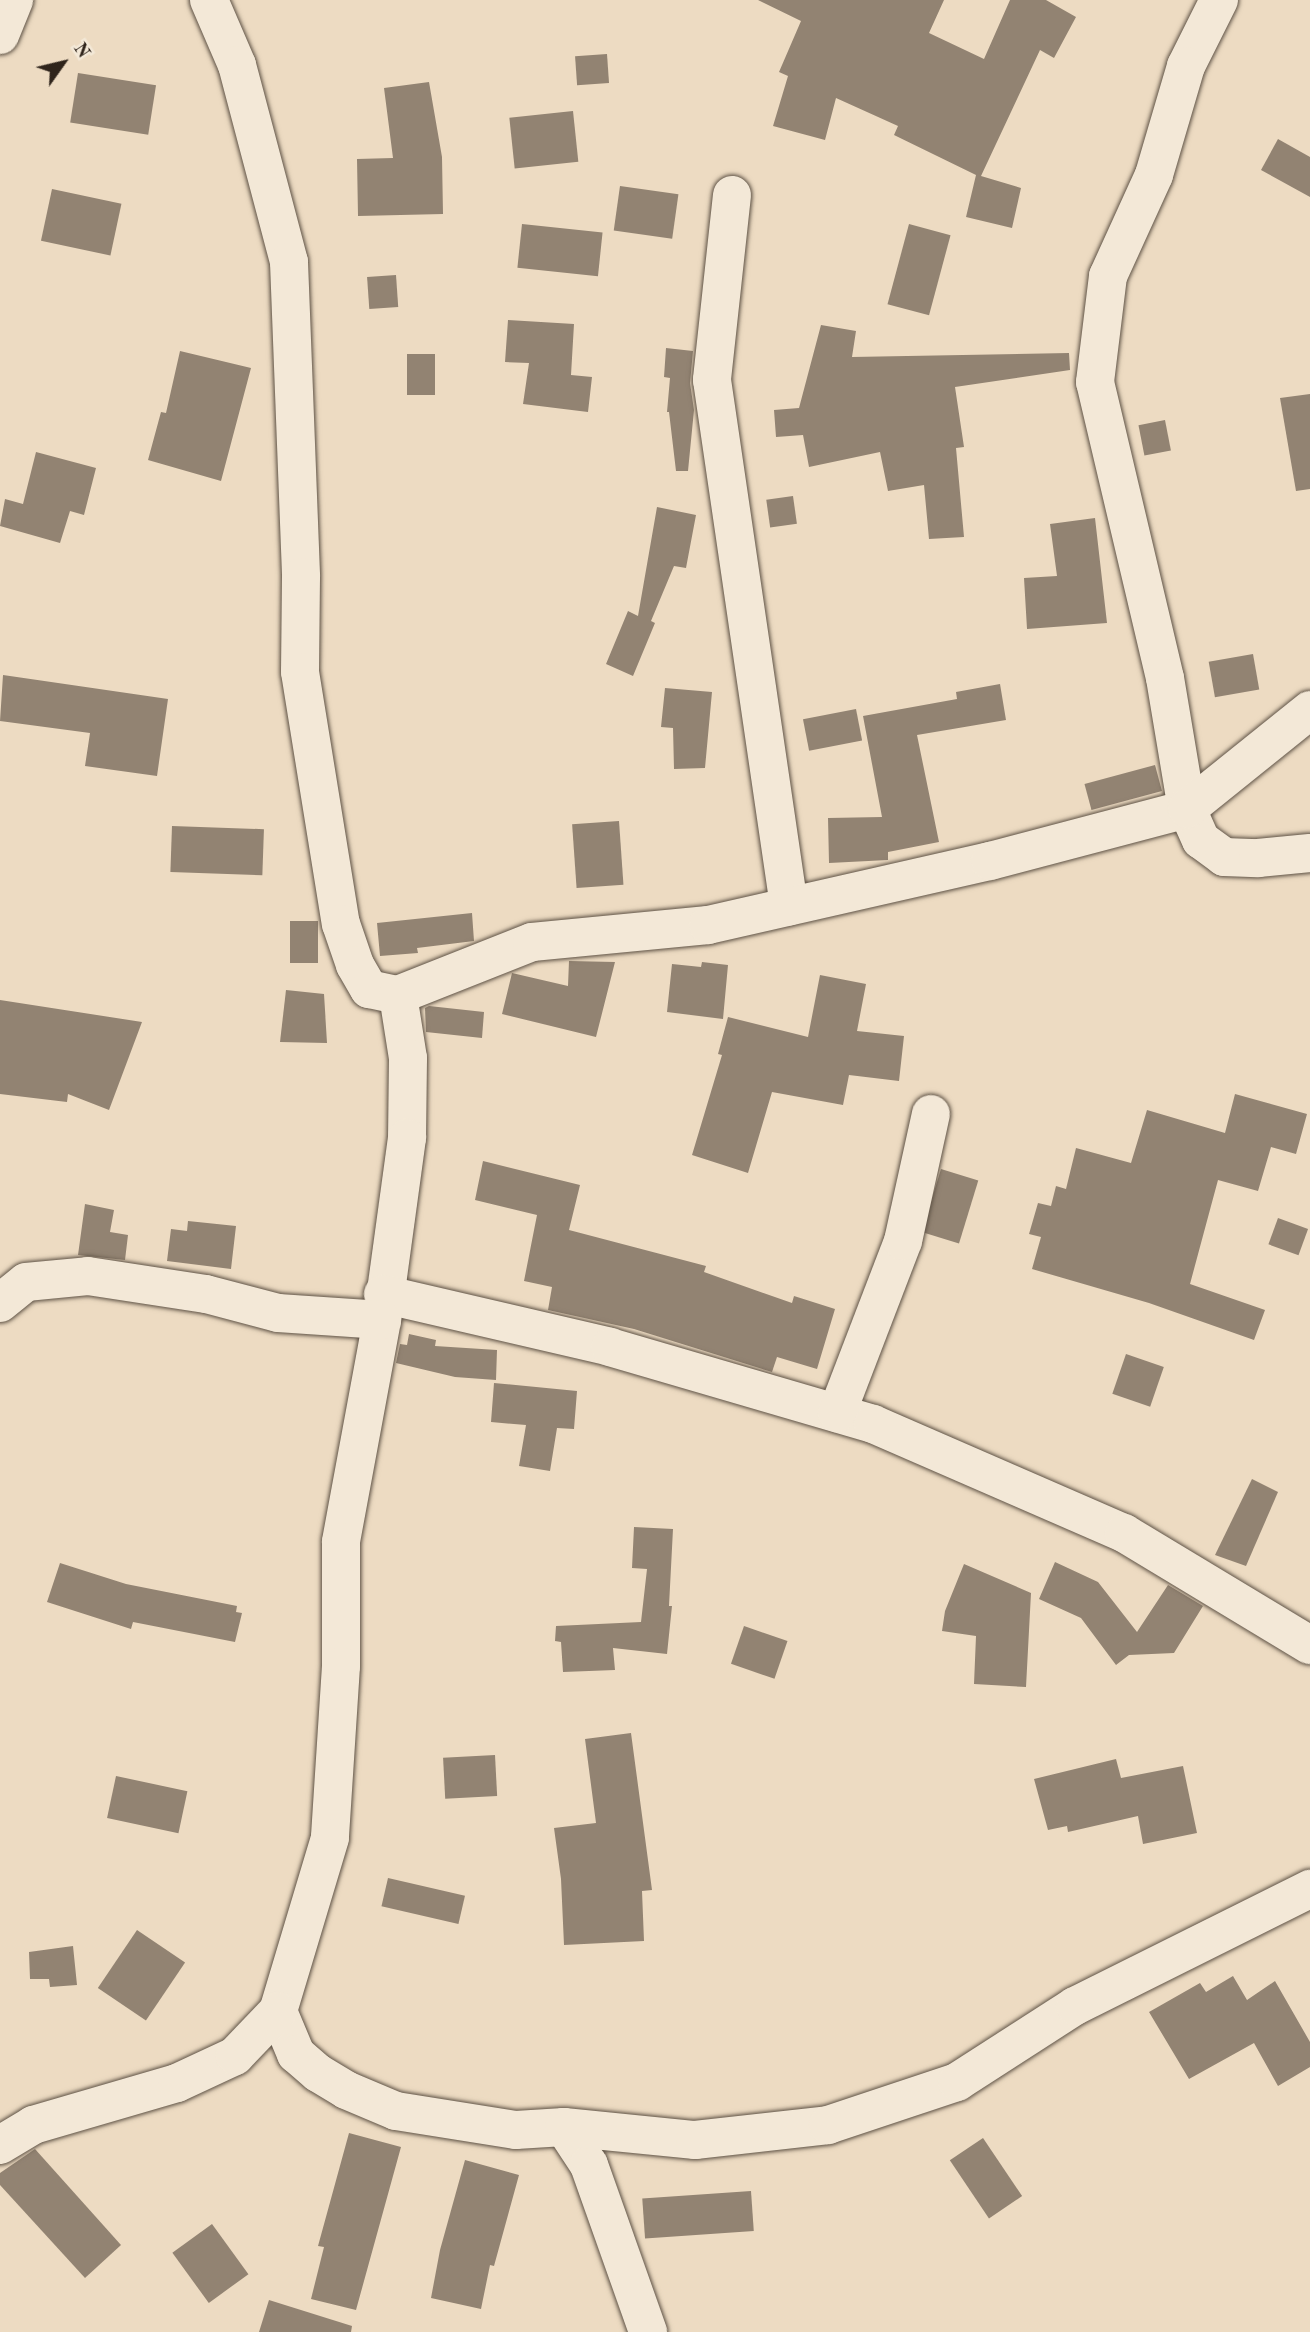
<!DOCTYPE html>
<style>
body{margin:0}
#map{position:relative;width:1310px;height:2332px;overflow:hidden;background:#eddbc2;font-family:"Old Standard TT",serif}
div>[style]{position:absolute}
.building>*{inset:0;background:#928372;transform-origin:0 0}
.roads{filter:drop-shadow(0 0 2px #5e5245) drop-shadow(0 0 2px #5e5245)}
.minor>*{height:38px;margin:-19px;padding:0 19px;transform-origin:19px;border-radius:19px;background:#f3e8d7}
span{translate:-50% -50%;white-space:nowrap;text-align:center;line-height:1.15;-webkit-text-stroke:6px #f3e8d7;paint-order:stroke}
.north{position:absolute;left:28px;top:28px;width:70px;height:70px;-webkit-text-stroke:5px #f3e8d7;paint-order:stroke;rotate:56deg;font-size:19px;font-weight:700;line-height:28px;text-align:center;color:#2f241b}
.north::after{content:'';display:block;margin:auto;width:24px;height:32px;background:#2f241b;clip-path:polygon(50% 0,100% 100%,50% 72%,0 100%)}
</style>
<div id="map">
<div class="building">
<div style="clip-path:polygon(758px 0,944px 0,929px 33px,984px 59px,1010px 0,1046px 0,1076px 17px,1054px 58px,1040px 50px,981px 176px,1021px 188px,1012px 228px,966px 217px,976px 175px,894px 135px,898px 126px,836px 98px,825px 140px,773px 126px,788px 76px,779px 72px,801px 21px)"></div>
<div style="left:607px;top:54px;width:29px;height:32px;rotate:86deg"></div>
<div style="left:78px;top:73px;width:79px;height:50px;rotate:9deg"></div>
<div style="clip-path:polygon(429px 82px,442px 157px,443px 214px,358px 216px,357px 159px,393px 158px,384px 88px)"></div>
<div style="left:573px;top:111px;width:51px;height:64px;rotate:84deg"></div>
<div style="clip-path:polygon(1278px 139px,1310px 157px,1310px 197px,1261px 170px)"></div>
<div style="left:620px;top:186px;width:59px;height:45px;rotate:8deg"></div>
<div style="left:52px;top:189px;width:71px;height:53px;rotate:12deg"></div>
<div style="left:522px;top:224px;width:81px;height:44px;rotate:6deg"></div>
<div style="left:909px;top:224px;width:43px;height:83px;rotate:15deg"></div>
<div style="left:396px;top:275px;width:32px;height:29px;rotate:86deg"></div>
<div style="clip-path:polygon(508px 320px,574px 324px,571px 375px,592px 377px,588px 412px,523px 404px,529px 363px,505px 362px)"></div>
<div style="clip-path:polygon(821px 325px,856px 331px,852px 357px,1069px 353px,1070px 370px,955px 387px,964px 447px,956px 448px,964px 537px,929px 539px,924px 485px,888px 491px,880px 452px,809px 467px,803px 435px,776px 437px,774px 410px,799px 408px)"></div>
<div style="clip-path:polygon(666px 348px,693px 351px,690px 383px,694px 410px,688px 471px,676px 471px,669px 412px,667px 412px,670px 378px,664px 377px)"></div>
<div style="clip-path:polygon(180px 351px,251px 368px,221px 481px,148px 460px,161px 412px,166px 413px)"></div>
<div style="left:407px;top:354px;width:28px;height:41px"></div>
<div style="clip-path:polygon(1310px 394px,1310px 489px,1296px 491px,1280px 398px)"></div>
<div style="left:1165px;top:420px;width:31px;height:27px;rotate:79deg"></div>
<div style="clip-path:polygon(36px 452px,96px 468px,84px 515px,70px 511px,60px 543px,0 526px,5px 499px,23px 504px)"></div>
<div style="left:793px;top:496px;width:28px;height:27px;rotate:82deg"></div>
<div style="clip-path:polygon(657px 507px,696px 515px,686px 568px,674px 566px,651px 621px,655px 623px,633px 676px,606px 664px,628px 611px,638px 616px)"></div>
<div style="clip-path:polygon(1095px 518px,1107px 623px,1027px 629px,1024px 578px,1057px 576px,1050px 524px)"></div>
<div style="left:1253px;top:654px;width:36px;height:45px;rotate:80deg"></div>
<div style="clip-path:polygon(3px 675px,168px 699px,157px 776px,85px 766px,90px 733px,0 721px)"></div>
<div style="clip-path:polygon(1000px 684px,1006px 720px,917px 735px,939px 842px,888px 852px,888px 860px,829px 863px,828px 818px,882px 817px,863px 716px,957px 699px,956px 692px)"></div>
<div style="clip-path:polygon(665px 688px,712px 692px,705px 768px,674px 769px,673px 728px,661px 727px)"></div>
<div style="left:856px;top:709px;width:32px;height:54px;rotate:79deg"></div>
<div style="left:1155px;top:765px;width:27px;height:73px;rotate:75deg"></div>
<div style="left:619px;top:821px;width:64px;height:47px;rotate:86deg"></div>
<div style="left:172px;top:826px;width:92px;height:46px;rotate:2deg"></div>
<div style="clip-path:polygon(472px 913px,474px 941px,417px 948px,418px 953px,380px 956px,377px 923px)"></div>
<div style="left:290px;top:921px;width:28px;height:42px"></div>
<div style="clip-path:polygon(569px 961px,615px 962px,596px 1037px,502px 1014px,512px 973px,568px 986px)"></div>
<div style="clip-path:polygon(702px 962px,728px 965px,723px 1019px,667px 1012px,672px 964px,701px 967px)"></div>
<div style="clip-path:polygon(820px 975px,866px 984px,857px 1031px,904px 1036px,899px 1081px,849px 1075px,843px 1105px,772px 1092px,748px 1173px,692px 1155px,722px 1055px,718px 1054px,728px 1017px,808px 1037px)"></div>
<div style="clip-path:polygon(286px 990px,324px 994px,327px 1043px,280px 1042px)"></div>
<div style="clip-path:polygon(0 1000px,142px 1022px,109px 1110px,68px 1094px,67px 1102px,0 1094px)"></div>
<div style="clip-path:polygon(429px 1006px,484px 1012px,482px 1038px,426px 1032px,425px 1008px)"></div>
<div style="clip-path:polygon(1235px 1094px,1307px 1114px,1296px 1154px,1271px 1147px,1258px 1191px,1218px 1180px,1190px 1284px,1265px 1310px,1254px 1340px,1149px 1303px,1032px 1269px,1041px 1237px,1029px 1234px,1038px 1203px,1051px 1206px,1056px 1186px,1066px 1189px,1076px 1148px,1131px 1163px,1147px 1110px,1225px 1133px)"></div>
<div style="clip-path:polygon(483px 1161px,580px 1185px,569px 1230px,706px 1266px,704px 1272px,792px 1303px,794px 1296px,835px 1309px,817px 1369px,777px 1357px,772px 1372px,634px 1329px,548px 1310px,552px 1287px,524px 1281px,537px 1215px,475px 1200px)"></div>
<div style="left:941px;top:1169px;width:39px;height:66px;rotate:17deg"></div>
<div style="clip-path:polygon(85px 1204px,114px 1210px,110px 1232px,128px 1235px,125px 1260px,78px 1255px)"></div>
<div style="left:1278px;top:1218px;width:32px;height:28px;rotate:20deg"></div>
<div style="clip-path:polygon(188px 1221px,236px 1226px,231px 1269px,167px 1261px,171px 1229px,187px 1231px)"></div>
<div style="clip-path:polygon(409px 1334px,436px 1340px,435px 1346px,497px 1350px,496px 1380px,455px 1377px,396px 1363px,400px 1344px,407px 1345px)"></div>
<div style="left:1126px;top:1354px;width:40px;height:42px;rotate:19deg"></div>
<div style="clip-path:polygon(494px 1383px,577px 1391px,574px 1429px,557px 1428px,550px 1471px,519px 1466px,526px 1425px,491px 1422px)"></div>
<div style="clip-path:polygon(1252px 1479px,1278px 1492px,1246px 1566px,1215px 1555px)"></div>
<div style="clip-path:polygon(634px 1527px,673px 1529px,669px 1606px,672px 1606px,667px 1654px,613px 1648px,615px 1670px,563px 1672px,561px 1642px,555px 1641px,556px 1626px,641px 1622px,647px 1569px,632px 1568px)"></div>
<div style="clip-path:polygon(1055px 1562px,1098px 1582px,1137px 1632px,1168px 1585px,1203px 1606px,1174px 1653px,1129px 1655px,1116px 1665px,1081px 1618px,1039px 1599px)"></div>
<div style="clip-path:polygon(60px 1563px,126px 1584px,237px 1606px,236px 1612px,242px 1613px,235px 1642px,133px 1622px,131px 1629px,47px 1602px)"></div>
<div style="clip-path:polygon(964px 1564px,1031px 1593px,1026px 1687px,974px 1684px,976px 1636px,942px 1631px,945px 1611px)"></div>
<div style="left:744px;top:1626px;width:46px;height:40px;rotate:19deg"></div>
<div style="clip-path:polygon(631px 1733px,652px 1890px,642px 1891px,644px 1941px,564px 1945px,561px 1879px,554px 1828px,596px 1823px,585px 1739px)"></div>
<div style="left:495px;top:1755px;width:41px;height:52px;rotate:87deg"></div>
<div style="clip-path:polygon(1116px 1759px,1121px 1778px,1183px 1766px,1197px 1833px,1143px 1844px,1138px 1816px,1068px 1832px,1067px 1826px,1048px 1830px,1034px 1779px)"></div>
<div style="left:116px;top:1776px;width:73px;height:43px;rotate:12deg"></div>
<div style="left:388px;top:1878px;width:79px;height:29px;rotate:13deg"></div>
<div style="left:137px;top:1930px;width:58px;height:70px;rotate:34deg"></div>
<div style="clip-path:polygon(73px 1946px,77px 1985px,50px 1987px,49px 1979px,30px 1979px,29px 1952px)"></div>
<div style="clip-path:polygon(1233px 1976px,1247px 2000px,1275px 1981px,1310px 2042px,1310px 2067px,1278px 2086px,1254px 2043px,1189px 2079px,1149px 2012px,1200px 1983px,1206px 1992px)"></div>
<div style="clip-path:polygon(349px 2133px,401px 2147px,356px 2310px,311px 2299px,324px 2247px,318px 2246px)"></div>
<div style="left:983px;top:2138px;width:70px;height:40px;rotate:56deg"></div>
<div style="clip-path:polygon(35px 2149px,121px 2245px,85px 2278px,0 2185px,0 2173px)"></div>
<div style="clip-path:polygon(465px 2160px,519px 2175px,494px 2266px,490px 2265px,481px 2309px,431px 2298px,440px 2250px)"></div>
<div style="left:751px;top:2191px;width:40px;height:109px;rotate:86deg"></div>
<div style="left:212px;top:2224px;width:62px;height:49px;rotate:54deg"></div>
<div style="clip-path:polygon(269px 2300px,352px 2326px,351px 2332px,259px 2332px)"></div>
</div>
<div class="roads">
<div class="minor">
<div style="left:209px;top:0;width:71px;rotate:66.7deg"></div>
<div style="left:237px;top:65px;width:204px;rotate:75.2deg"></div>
<div style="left:289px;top:262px;width:315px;rotate:87.8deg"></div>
<div style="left:301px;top:577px;width:95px;rotate:90.6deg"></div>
<div style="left:300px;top:672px;width:255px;rotate:80.8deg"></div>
<div style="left:341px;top:924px;width:43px;rotate:71.1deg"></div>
<div style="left:355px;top:965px;width:28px;rotate:60deg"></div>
<div style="left:369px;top:989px;width:30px;rotate:12deg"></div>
<div style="left:398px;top:995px;width:64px;rotate:81deg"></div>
<div style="left:408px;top:1058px;width:80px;rotate:90.7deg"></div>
<div style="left:407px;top:1138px;width:184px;rotate:97.8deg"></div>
<div style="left:382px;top:1320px;width:226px;rotate:100.5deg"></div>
<div style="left:341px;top:1542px;width:124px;rotate:90deg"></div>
<div style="left:341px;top:1666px;width:172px;rotate:93.7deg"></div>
<div style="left:330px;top:1838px;width:181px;rotate:106.7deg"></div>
<div style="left:278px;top:2011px;width:47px;rotate:67.3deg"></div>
<div style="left:296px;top:2054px;width:29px;rotate:41deg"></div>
<div style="left:318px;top:2073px;width:33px;rotate:31deg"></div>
<div style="left:346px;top:2090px;width:54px;rotate:22.8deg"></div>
<div style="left:396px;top:2111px;width:121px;rotate:9deg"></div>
<div style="left:516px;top:2130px;width:48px;rotate:-3.6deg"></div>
<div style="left:564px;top:2127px;width:45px;rotate:56.7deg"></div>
<div style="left:589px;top:2165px;width:177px;rotate:70.5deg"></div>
<div style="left:1219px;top:0;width:74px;rotate:116.6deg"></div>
<div style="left:1186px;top:66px;width:114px;rotate:106.4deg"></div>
<div style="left:1154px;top:175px;width:111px;rotate:114.5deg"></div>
<div style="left:1108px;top:276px;width:107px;rotate:97deg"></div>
<div style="left:1095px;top:382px;width:304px;rotate:76.7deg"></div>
<div style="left:1165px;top:678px;width:133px;rotate:80.5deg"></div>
<div style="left:1187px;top:809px;width:34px;rotate:66deg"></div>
<div style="left:1201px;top:840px;width:29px;rotate:36deg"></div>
<div style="left:1224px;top:857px;width:34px;rotate:2deg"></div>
<div style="left:1258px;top:858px;width:52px;rotate:-5.5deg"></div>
<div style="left:0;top:35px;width:38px;rotate:-68deg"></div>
<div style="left:732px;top:195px;width:186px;rotate:96.2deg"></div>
<div style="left:712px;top:380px;width:532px;rotate:81.67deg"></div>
<div style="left:398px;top:995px;width:144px;rotate:-21.6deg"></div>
<div style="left:532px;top:942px;width:177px;rotate:-5.5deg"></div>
<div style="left:708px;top:925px;width:289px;rotate:-12.8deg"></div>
<div style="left:990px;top:861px;width:204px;rotate:-14.8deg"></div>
<div style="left:1187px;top:809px;width:158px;rotate:-38.8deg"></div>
<div style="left:383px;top:1294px;width:233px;rotate:13.1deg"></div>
<div style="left:610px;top:1347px;width:274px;rotate:16.3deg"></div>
<div style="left:873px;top:1424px;width:274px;rotate:23.5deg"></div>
<div style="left:1124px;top:1533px;width:217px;rotate:31.1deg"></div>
<div style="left:0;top:1303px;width:33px;rotate:-39deg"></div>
<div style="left:26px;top:1282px;width:62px;rotate:-5.5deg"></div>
<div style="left:88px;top:1276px;width:119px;rotate:8.7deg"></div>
<div style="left:206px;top:1294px;width:74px;rotate:14.8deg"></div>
<div style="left:278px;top:1313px;width:104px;rotate:3.9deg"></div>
<div style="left:837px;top:1413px;width:184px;rotate:-69deg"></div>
<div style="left:903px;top:1241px;width:130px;rotate:-77.6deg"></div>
<div style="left:564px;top:2127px;width:132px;rotate:5.7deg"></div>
<div style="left:695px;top:2140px;width:134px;rotate:-6.4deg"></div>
<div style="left:828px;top:2125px;width:136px;rotate:-18.4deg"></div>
<div style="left:957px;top:2082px;width:140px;rotate:-32.8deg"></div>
<div style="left:1075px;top:2006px;width:263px;rotate:-26.5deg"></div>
<div style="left:0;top:2145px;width:39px;rotate:-31deg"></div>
<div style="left:33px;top:2125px;width:150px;rotate:-16.3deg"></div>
<div style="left:177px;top:2083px;width:64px;rotate:-25deg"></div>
<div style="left:235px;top:2056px;width:62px;rotate:-46.3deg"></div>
</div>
</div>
<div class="north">N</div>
</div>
